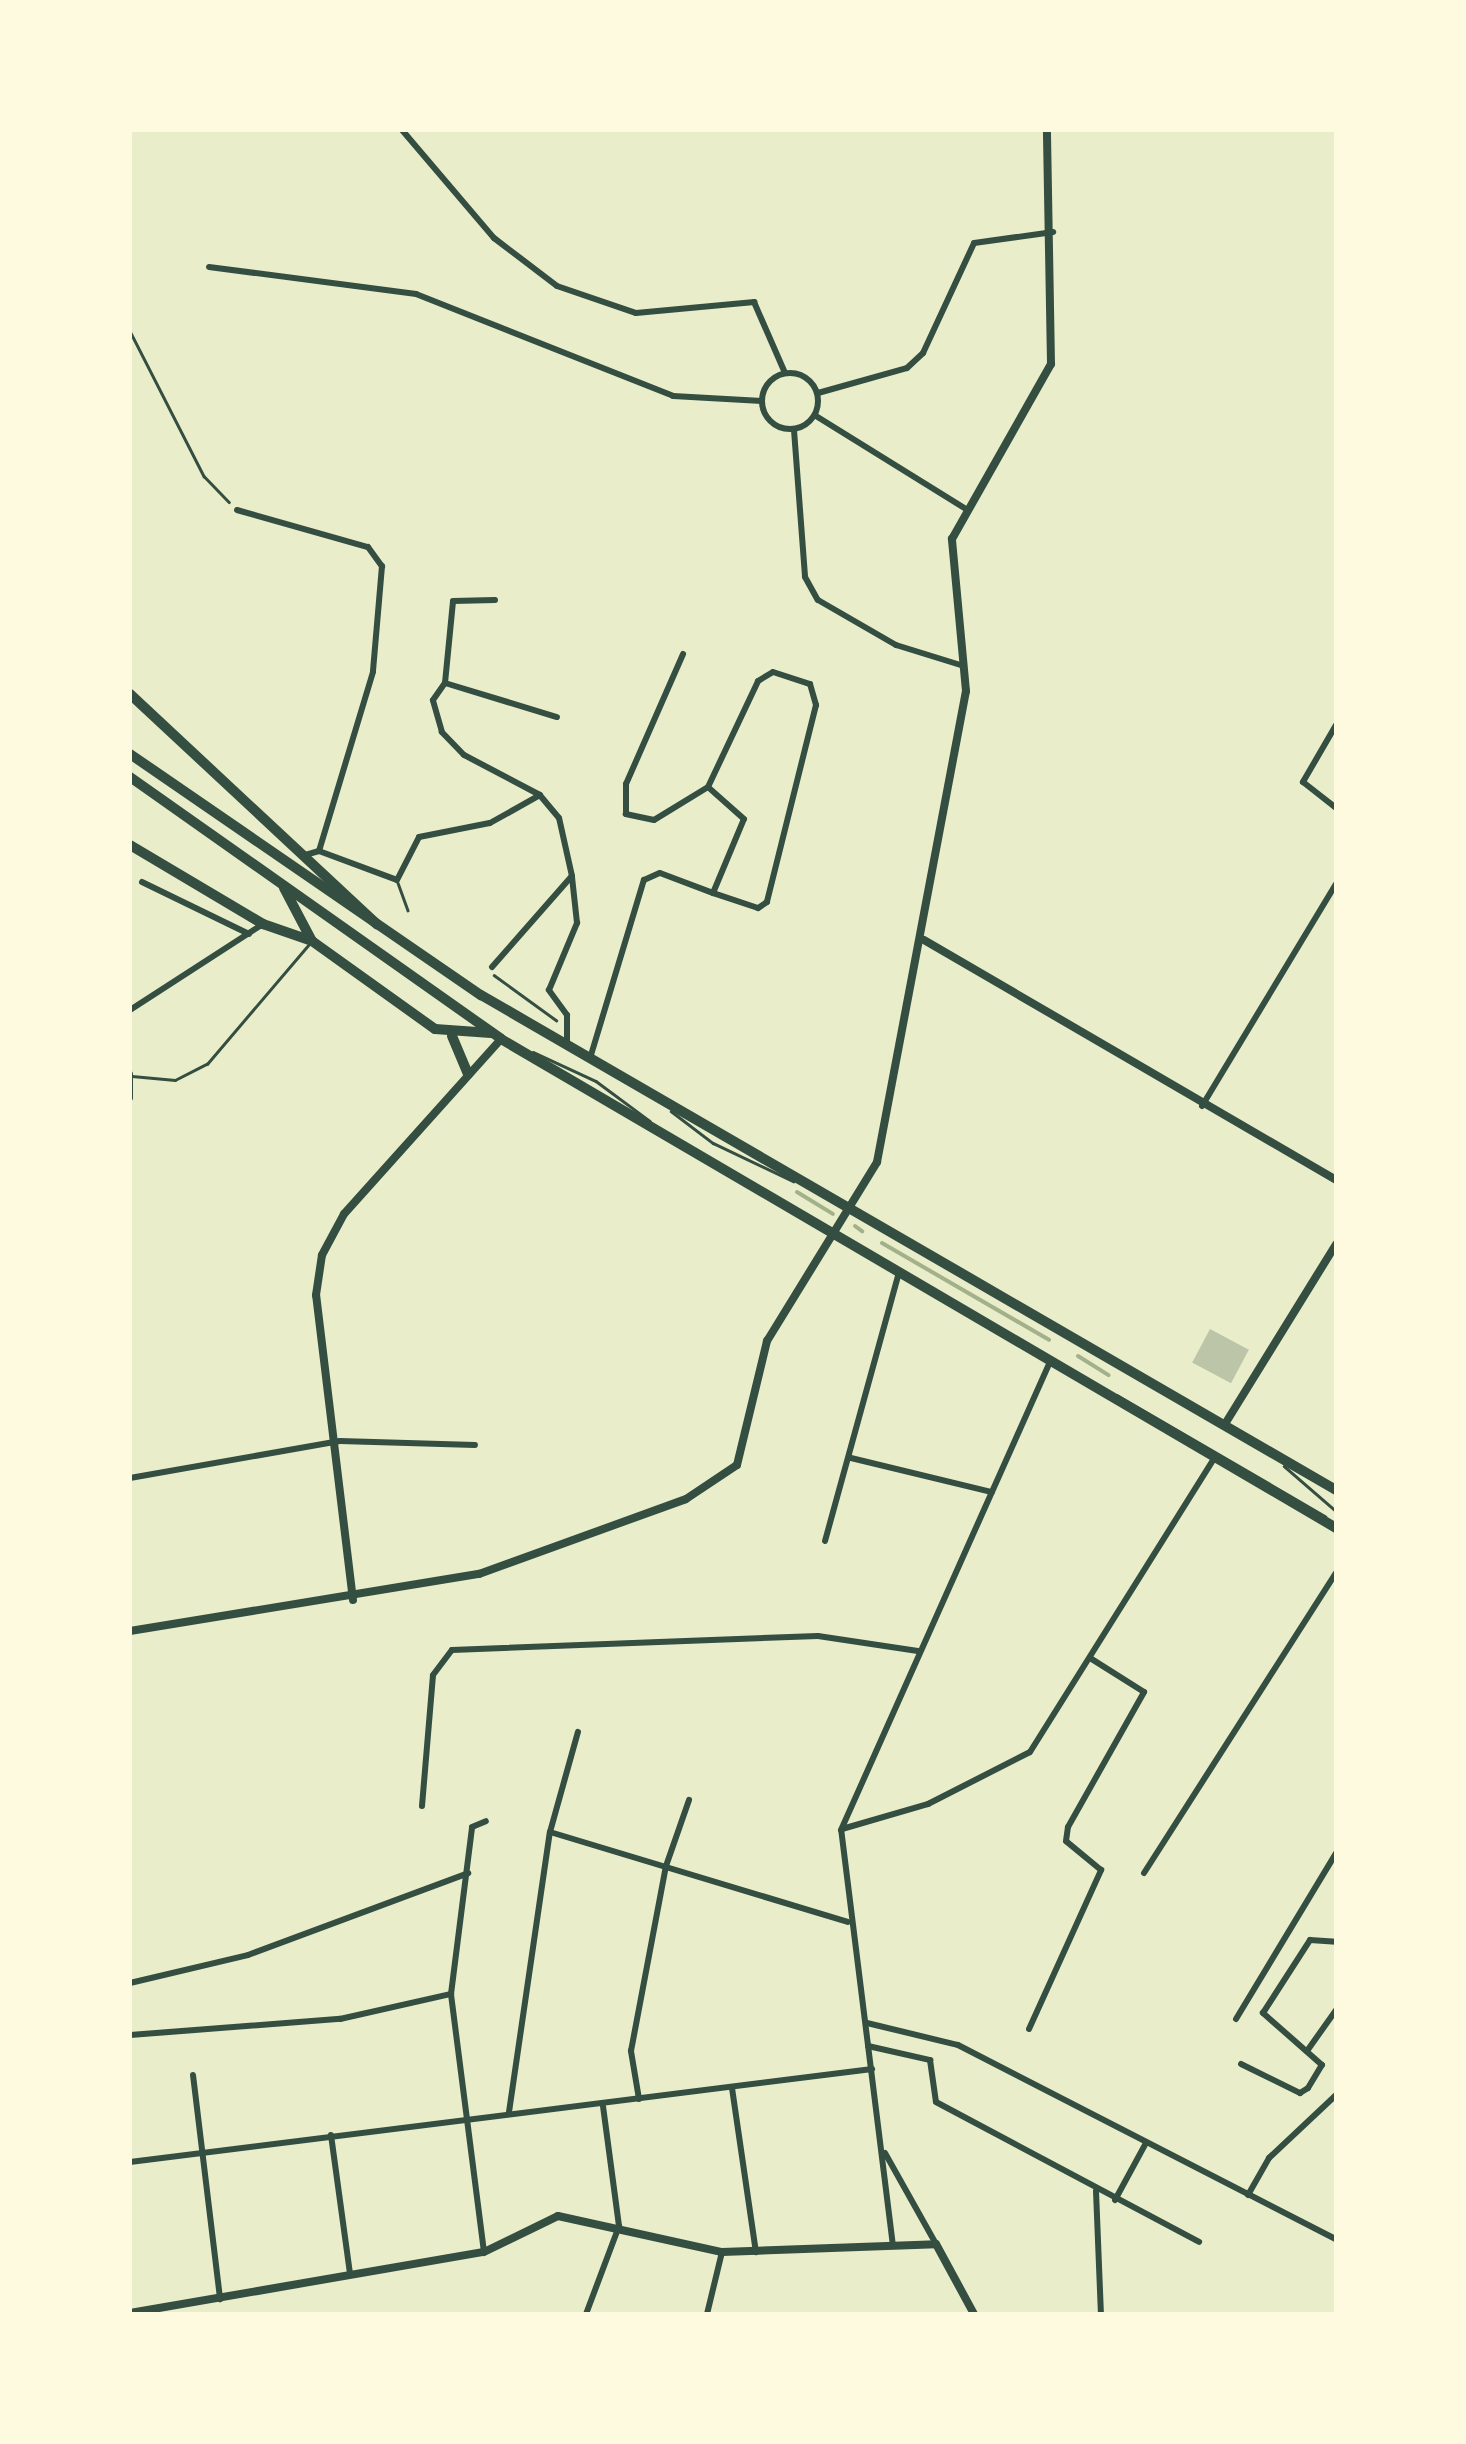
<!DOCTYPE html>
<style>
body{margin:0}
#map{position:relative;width:1466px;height:2444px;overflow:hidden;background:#e9edc9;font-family:"Fira Sans",sans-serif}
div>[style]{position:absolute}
.stream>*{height:4px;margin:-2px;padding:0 2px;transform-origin:2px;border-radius:2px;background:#a3b18a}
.building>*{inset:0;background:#bcc5a7;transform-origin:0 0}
.path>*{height:2.5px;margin:-1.25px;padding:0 1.25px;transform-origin:1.25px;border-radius:1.25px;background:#344e41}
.service>*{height:2.5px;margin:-1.25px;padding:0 1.25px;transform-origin:1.25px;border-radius:1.25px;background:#344e41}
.minor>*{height:6px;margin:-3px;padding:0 3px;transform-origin:3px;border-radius:3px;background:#344e41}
.minor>.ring{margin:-3px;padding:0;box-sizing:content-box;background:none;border:6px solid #344e41;border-radius:50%}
.tertiary>*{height:8px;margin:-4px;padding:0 4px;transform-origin:4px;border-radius:4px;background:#344e41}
.trunk>*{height:10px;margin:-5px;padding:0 5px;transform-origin:5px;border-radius:5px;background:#344e41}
span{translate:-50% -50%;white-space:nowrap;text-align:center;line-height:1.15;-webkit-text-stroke:8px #fefae0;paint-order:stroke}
.frame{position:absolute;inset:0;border:132px solid #fefae0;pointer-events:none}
</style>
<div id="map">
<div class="stream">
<div style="left:797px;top:1192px;width:42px;rotate:31.4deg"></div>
<div style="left:855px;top:1226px;width:9px;rotate:36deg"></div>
<div style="left:882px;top:1243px;width:193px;rotate:30.1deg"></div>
<div style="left:1078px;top:1356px;width:36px;rotate:32deg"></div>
</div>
<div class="building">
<div style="left:1210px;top:1329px;width:44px;height:38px;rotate:28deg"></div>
</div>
<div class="path">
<div style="left:130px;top:331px;width:163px;rotate:63deg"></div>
<div style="left:204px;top:476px;width:36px;rotate:46deg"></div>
<div style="left:494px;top:975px;width:77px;rotate:36deg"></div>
</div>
<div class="service">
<div style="left:398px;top:883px;width:29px;rotate:70deg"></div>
<div style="left:533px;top:1052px;width:69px;rotate:24.7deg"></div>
<div style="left:596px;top:1081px;width:67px;rotate:36.5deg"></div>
<div style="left:132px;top:1076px;width:43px;rotate:5.3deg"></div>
<div style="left:175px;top:1080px;width:36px;rotate:-27deg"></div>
<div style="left:207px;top:1064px;width:160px;rotate:-49.6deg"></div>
<div style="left:671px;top:1111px;width:53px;rotate:37.3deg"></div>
<div style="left:713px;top:1143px;width:89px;rotate:25.4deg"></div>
<div style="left:1117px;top:1395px;width:241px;rotate:30.2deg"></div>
<div style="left:1284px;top:1466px;width:69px;rotate:40.9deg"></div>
</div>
<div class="minor">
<div style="left:402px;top:130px;width:142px;rotate:49.6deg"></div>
<div style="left:494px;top:238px;width:79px;rotate:37.3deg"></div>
<div style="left:557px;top:286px;width:83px;rotate:18.9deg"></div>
<div style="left:636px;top:313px;width:119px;rotate:-5.3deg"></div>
<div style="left:754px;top:302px;width:77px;rotate:66.4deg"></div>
<div style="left:209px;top:267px;width:209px;rotate:7.4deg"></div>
<div style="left:416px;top:294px;width:277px;rotate:21.6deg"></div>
<div style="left:673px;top:396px;width:89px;rotate:3.2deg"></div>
<div class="ring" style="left:762px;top:373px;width:50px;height:50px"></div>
<div style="left:818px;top:393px;width:92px;rotate:-15.7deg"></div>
<div style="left:907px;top:368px;width:22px;rotate:-43deg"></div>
<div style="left:923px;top:353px;width:121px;rotate:-65.1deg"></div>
<div style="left:974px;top:243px;width:80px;rotate:-7.9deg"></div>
<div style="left:816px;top:416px;width:176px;rotate:31.8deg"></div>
<div style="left:794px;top:430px;width:147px;rotate:85.7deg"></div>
<div style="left:805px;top:577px;width:26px;rotate:61deg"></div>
<div style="left:818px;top:600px;width:90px;rotate:30deg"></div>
<div style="left:896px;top:645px;width:71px;rotate:17.2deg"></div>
<div style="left:237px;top:510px;width:136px;rotate:15.8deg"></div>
<div style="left:368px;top:547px;width:24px;rotate:54deg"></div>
<div style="left:382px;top:566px;width:106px;rotate:94.9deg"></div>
<div style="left:373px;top:672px;width:187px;rotate:106.8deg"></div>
<div style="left:319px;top:851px;width:15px;rotate:164deg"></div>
<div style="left:445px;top:683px;width:82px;rotate:-84.4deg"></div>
<div style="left:453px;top:601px;width:42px;rotate:-1.4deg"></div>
<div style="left:1336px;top:725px;width:66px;rotate:120.1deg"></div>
<div style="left:1303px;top:782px;width:42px;rotate:38.2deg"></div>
<div style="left:708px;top:787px;width:117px;rotate:-64.7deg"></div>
<div style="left:758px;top:681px;width:17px;rotate:-31deg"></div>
<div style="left:773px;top:672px;width:39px;rotate:18deg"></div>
<div style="left:810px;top:684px;width:22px;rotate:74deg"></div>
<div style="left:816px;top:705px;width:203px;rotate:104deg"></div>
<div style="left:767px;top:902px;width:11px;rotate:146deg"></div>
<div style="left:758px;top:908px;width:47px;rotate:-161.6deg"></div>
<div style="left:319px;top:851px;width:83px;rotate:20.4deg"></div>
<div style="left:397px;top:880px;width:48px;rotate:-62.9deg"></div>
<div style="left:419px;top:837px;width:72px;rotate:-11.2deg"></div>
<div style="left:490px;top:823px;width:57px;rotate:-29.2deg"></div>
<div style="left:540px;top:795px;width:86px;rotate:-152.2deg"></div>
<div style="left:464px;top:755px;width:32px;rotate:-134deg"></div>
<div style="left:442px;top:732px;width:33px;rotate:-106deg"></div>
<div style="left:433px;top:700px;width:21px;rotate:-55deg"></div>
<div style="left:445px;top:683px;width:117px;rotate:16.9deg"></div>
<div style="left:142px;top:882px;width:119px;rotate:25.9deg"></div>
<div style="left:492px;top:967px;width:121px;rotate:-48.7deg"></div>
<div style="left:572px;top:876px;width:59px;rotate:-102.6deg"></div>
<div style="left:559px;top:818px;width:30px;rotate:-130deg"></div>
<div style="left:130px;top:1010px;width:158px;rotate:-32.9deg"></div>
<div style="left:567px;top:1042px;width:27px;rotate:-90deg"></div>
<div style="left:567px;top:1015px;width:31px;rotate:-126deg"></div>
<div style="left:549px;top:990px;width:73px;rotate:-67.3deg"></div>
<div style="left:577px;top:923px;width:46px;rotate:-96.2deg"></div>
<div style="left:591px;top:1055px;width:183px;rotate:-73.2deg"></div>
<div style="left:644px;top:880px;width:17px;rotate:-24deg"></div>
<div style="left:660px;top:873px;width:57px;rotate:20.7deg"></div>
<div style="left:713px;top:893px;width:80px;rotate:-67.3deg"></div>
<div style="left:744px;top:819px;width:48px;rotate:-138.4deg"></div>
<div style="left:708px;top:787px;width:63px;rotate:148.6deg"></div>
<div style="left:654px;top:820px;width:29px;rotate:-168deg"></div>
<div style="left:626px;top:814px;width:30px;rotate:-90deg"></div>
<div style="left:626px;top:784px;width:142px;rotate:-66.3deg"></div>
<div style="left:130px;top:1074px;width:24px;rotate:90deg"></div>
<div style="left:1202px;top:1106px;width:259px;rotate:-58.9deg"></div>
<div style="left:851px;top:1458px;width:145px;rotate:13.6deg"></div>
<div style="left:130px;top:1478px;width:213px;rotate:-10deg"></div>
<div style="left:340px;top:1441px;width:135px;rotate:1.7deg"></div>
<div style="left:825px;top:1541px;width:275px;rotate:-74.6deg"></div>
<div style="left:422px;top:1806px;width:131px;rotate:-85.2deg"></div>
<div style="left:433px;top:1675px;width:31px;rotate:-53deg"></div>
<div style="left:452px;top:1650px;width:366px;rotate:-2.2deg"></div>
<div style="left:818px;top:1636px;width:101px;rotate:8.5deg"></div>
<div style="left:842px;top:1829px;width:90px;rotate:-16.2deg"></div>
<div style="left:928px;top:1804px;width:114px;rotate:-27deg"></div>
<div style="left:1030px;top:1752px;width:348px;rotate:-57.9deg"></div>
<div style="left:550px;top:1832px;width:311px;rotate:16.8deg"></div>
<div style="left:1144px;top:1873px;width:356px;rotate:-57.4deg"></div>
<div style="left:130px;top:1983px;width:121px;rotate:-13.3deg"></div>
<div style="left:248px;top:1955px;width:235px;rotate:-20.4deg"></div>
<div style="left:1236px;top:2019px;width:194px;rotate:-58.9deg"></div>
<div style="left:867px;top:2023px;width:94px;rotate:13.6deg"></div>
<div style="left:958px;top:2045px;width:425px;rotate:27.2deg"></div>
<div style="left:1029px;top:2029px;width:175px;rotate:-65.6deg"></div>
<div style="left:1101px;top:1870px;width:45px;rotate:-140.4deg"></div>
<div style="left:1066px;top:1841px;width:14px;rotate:-82deg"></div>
<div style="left:1068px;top:1827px;width:155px;rotate:-60.6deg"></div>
<div style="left:1144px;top:1692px;width:64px;rotate:-147.8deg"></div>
<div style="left:130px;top:2035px;width:211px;rotate:-4.4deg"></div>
<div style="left:340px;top:2019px;width:114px;rotate:-12.7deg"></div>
<div style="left:868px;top:2046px;width:64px;rotate:12.7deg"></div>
<div style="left:930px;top:2060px;width:42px;rotate:81.9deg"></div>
<div style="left:936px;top:2102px;width:298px;rotate:28deg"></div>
<div style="left:1307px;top:2051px;width:50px;rotate:-54.7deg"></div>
<div style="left:1241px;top:2064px;width:66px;rotate:26.2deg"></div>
<div style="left:1300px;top:2093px;width:9px;rotate:-32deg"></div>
<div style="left:1308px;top:2088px;width:27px;rotate:-59deg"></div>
<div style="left:1322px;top:2065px;width:79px;rotate:-138.6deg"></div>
<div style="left:1263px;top:2013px;width:87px;rotate:-57.2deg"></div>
<div style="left:1310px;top:1940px;width:26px;rotate:4deg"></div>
<div style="left:193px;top:2075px;width:226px;rotate:83.1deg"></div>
<div style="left:732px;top:2088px;width:166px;rotate:81.7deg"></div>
<div style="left:639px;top:2099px;width:49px;rotate:-99.5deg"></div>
<div style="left:631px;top:2051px;width:188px;rotate:-79.3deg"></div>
<div style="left:666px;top:1866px;width:70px;rotate:-70.8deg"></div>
<div style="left:509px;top:2112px;width:283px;rotate:-81.7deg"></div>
<div style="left:550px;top:1832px;width:104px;rotate:-74.4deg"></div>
<div style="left:331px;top:2135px;width:139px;rotate:82.2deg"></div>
<div style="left:885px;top:2153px;width:104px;rotate:60.7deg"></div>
<div style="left:130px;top:2162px;width:748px;rotate:-7.14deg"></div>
<div style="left:1096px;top:2191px;width:123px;rotate:87.7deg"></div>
<div style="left:1248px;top:2195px;width:43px;rotate:-60.4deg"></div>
<div style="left:1269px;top:2158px;width:92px;rotate:-43.2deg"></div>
<div style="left:1115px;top:2200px;width:65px;rotate:-61.5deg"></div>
<div style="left:893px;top:2246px;width:419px;rotate:-97.1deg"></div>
<div style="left:841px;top:1830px;width:513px;rotate:-65.94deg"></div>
<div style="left:484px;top:2252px;width:260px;rotate:-97.3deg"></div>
<div style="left:451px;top:1994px;width:168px;rotate:-82.8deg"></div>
<div style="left:472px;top:1827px;width:15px;rotate:-23deg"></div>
<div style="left:586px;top:2314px;width:94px;rotate:-69.4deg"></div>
<div style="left:619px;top:2226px;width:121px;rotate:-97.6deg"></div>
<div style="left:707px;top:2314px;width:64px;rotate:-76.4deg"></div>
</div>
<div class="tertiary">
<div style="left:924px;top:940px;width:477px;rotate:30.2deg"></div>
<div style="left:1225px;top:1424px;width:211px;rotate:-58.3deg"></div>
<div style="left:353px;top:1600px;width:307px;rotate:-96.9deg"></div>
<div style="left:316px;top:1295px;width:40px;rotate:-81.5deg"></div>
<div style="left:322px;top:1255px;width:47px;rotate:-61.8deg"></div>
<div style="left:344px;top:1214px;width:235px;rotate:-48.1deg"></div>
<div style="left:130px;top:1631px;width:354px;rotate:-9.3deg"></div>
<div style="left:479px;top:1574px;width:220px;rotate:-19.9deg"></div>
<div style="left:686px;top:1499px;width:61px;rotate:-33.7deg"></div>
<div style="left:737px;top:1465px;width:128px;rotate:-76.4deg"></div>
<div style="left:767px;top:1341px;width:210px;rotate:-58.4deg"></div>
<div style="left:877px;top:1162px;width:479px;rotate:-79.3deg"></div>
<div style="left:966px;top:691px;width:153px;rotate:-95.3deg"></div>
<div style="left:952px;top:539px;width:201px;rotate:-60.5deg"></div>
<div style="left:1051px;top:364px;width:234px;rotate:-91deg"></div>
<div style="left:130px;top:2313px;width:359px;rotate:-9.8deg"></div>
<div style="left:484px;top:2252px;width:82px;rotate:-25.9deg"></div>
<div style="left:558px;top:2216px;width:168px;rotate:12.4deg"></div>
<div style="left:722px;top:2252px;width:214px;rotate:-2.1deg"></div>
<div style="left:936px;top:2244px;width:80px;rotate:61.5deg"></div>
</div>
<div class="trunk">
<div style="left:130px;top:694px;width:338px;rotate:43deg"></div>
<div style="left:130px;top:754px;width:426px;rotate:34.5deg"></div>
<div style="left:481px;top:995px;width:988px;rotate:30.07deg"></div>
<div style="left:130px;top:777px;width:454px;rotate:35.2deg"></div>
<div style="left:501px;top:1039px;width:968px;rotate:30.35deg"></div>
<div style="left:130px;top:845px;width:155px;rotate:30.7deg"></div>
<div style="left:263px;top:924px;width:52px;rotate:19.1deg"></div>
<div style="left:312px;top:941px;width:151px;rotate:35.6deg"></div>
<div style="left:435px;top:1029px;width:56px;rotate:4.1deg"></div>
<div style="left:284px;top:888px;width:60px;rotate:62.2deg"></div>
<div style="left:452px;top:1036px;width:41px;rotate:67.2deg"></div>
</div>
<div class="frame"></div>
</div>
